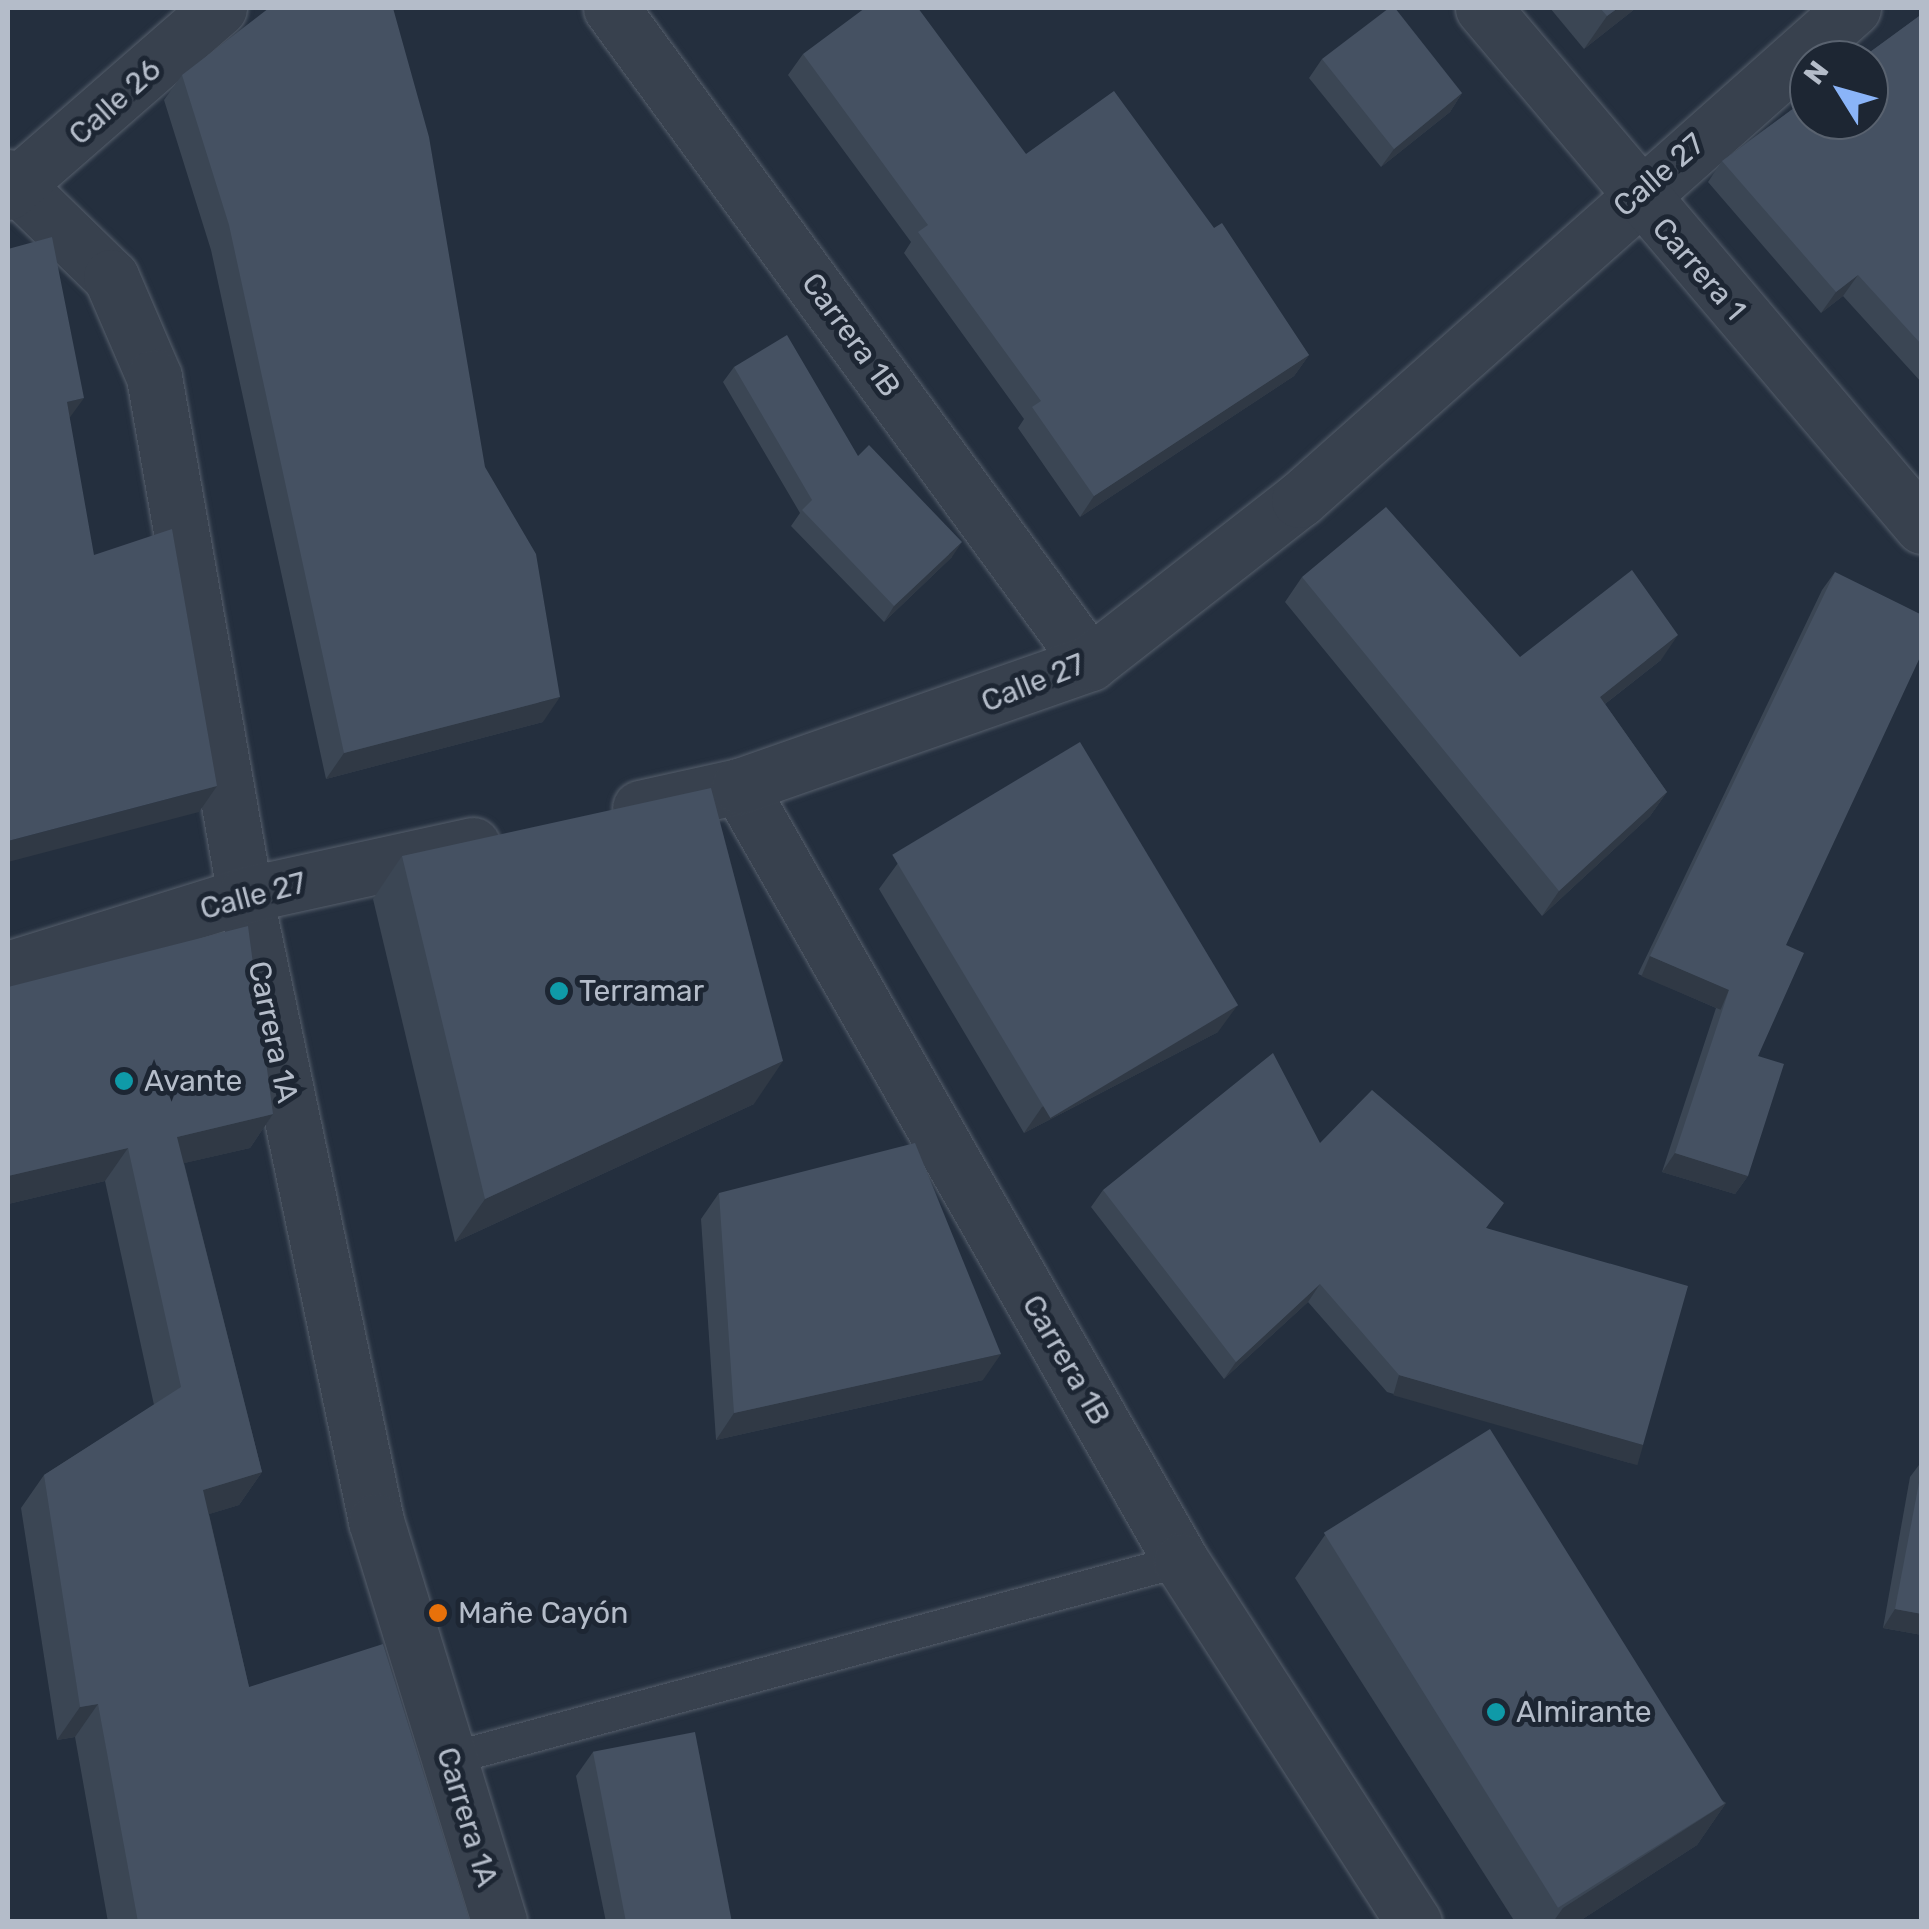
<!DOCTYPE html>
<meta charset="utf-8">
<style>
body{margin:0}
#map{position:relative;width:1929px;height:1929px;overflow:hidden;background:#242f3e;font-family:Rubik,sans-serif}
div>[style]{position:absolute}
.roads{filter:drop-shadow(0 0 2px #565f6c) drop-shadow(0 0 2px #565f6c)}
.service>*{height:32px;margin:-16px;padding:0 16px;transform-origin:16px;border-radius:16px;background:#38414e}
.minor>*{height:55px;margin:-27.5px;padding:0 27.5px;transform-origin:27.5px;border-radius:27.5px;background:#38414e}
.tertiary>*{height:55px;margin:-27.5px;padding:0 27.5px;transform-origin:27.5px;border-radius:27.5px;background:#38414e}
.wall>*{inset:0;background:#3b4654}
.shaded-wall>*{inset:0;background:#303945;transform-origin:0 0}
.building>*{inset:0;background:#455162;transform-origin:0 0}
.dots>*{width:28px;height:28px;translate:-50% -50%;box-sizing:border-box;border:5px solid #1d2633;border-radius:50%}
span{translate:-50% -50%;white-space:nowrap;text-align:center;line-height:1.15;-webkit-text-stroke:10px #1d2633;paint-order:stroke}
.street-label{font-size:30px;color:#b4bcc9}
.poi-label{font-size:30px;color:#b4bcc9}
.left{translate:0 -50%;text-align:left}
.frame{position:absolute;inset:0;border:10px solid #b4bcc9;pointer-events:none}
.north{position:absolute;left:1789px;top:40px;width:100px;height:100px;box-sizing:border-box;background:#1d2633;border:2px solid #59626f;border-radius:50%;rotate:307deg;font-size:28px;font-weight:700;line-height:40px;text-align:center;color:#b4bcc9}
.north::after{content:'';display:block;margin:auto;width:35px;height:45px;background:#8ab4f8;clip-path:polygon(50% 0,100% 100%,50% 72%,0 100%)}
</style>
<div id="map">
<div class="roads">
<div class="service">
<div style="left:449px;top:1759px;width:758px;rotate:-15.14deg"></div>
</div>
<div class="minor">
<div style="left:611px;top:8px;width:811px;rotate:53.82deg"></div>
<div style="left:8px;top:177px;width:144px;rotate:44.2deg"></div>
<div style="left:111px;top:277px;width:109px;rotate:66.7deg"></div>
<div style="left:154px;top:377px;width:526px;rotate:80.04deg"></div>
<div style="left:245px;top:895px;width:640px;rotate:78.18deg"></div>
<div style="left:376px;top:1521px;width:419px;rotate:72.9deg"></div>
<div style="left:8px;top:192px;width:280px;rotate:-41.1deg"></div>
<div style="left:739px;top:786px;width:892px;rotate:60.3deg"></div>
<div style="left:1181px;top:1561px;width:430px;rotate:57.2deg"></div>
<div style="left:640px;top:808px;width:101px;rotate:-12.5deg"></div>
<div style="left:739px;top:786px;width:372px;rotate:-19.3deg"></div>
<div style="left:1090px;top:663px;width:265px;rotate:-38deg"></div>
<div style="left:1299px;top:500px;width:741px;rotate:-41.61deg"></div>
<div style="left:8px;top:969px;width:248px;rotate:-17.3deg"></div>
<div style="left:245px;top:895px;width:233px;rotate:-12.4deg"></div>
</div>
<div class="tertiary">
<div style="left:1483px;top:8px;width:679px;rotate:49.72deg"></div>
</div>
</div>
<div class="wall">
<div style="clip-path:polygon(1550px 8px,1636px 8px,1584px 49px)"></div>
<div style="clip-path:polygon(1922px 14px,1922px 383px,1843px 296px,1821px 313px,1708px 182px,1722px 161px)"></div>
<div style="clip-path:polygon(803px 54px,1026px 154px,1214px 228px,1309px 355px,1294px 376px,1080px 517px,1018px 428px,1024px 419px,904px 253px,911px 242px,788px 75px)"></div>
<div style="clip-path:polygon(1322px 59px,1462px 93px,1450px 112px,1381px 167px,1309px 78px)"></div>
<div style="clip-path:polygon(182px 75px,485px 467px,543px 722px,326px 779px,211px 250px,164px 100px)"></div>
<div style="clip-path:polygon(734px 367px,858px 456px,952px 557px,884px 622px,791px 526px,800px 513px,723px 382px)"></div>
<div style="clip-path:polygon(1835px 572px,1786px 945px,1758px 1056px,1748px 1176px,1735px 1194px,1662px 1172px,1716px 1008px,1638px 974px,1822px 590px)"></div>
<div style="clip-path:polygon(1302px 577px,1520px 657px,1661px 660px,1605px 704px,1667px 792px,1650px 816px,1542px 916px,1285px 602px)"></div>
<div style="clip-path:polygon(402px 856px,754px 1104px,455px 1242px,373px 899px)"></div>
<div style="clip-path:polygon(898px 863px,1218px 1032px,1024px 1133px,879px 889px)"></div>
<div style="clip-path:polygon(8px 987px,273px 1114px,250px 1148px,184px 1163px,262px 1472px,239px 1505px,209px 1514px,249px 1687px,470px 1922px,108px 1922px,75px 1737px,57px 1740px,21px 1508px,44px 1475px,154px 1405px,105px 1181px,8px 1204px)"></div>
<div style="clip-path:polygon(1103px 1190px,1487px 1228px,1630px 1463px,1387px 1392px,1308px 1302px,1224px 1379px,1091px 1207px)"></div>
<div style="clip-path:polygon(719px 1193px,983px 1380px,716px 1440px,701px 1219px)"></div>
<div style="clip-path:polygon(1922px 1461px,1922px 1635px,1883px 1628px,1910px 1477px)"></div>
<div style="clip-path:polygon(1325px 1535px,1726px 1803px,1697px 1845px,1578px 1922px,1515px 1922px,1295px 1578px)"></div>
<div style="clip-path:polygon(593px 1752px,733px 1922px,606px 1922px,576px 1776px)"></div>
</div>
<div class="shaded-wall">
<div style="clip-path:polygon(1618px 8px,1636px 8px,1584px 49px,1607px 16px)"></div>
<div style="clip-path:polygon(1462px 93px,1450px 112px,1381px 167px,1394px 149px)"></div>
<div style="clip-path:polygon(1858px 275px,1843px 296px,1821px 313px,1836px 292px)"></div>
<div style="clip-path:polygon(1309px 355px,1294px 376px,1080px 517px,1094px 496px)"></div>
<div style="clip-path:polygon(84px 398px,65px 424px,67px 402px)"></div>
<div style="clip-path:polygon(962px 542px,952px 557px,884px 622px,894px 606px)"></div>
<div style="clip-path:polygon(1678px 635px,1661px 660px,1583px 721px,1600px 697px)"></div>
<div style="clip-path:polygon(560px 697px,543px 722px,326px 779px,344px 753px)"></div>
<div style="clip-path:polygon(217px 786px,199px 812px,8px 862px,8px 841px)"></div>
<div style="clip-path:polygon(1667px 792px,1650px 816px,1542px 916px,1559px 891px)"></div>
<div style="left:1650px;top:956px;width:86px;height:22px;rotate:23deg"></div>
<div style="clip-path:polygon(1237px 1006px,1218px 1032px,1024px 1133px,1042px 1107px)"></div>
<div style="clip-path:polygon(783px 1061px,754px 1104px,455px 1242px,485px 1199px)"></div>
<div style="clip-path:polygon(273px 1114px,250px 1148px,154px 1170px,177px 1137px)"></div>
<div style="clip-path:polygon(128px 1148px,105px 1181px,8px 1204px,8px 1176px)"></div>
<div style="clip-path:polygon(1675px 1153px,1748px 1176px,1735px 1194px,1662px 1172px)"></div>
<div style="clip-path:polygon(1320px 1284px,1308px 1302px,1224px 1379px,1236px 1362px)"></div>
<div style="clip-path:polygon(1001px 1354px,983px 1380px,716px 1440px,734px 1413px)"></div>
<div style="left:1399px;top:1375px;width:254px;height:21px;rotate:16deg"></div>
<div style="clip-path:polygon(262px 1472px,239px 1505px,180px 1523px,203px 1490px)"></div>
<div style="clip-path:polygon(1895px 1609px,1922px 1614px,1922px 1635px,1883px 1628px)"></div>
<div style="clip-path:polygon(98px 1704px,75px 1737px,57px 1740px,80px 1707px)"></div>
<div style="clip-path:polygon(1726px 1803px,1697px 1845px,1578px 1922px,1553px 1922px,1563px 1908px)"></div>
</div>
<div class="building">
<div style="clip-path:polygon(269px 8px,393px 8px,429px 137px,485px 467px,536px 554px,560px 697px,344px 753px,229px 225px,182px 75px)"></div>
<div style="clip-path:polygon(865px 8px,918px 8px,1026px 154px,1114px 91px,1214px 228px,1222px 223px,1309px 355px,1094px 496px,1032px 407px,1041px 401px,918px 232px,928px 225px,803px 54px)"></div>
<div style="clip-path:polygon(1389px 8px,1395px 8px,1462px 93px,1394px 149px,1322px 59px)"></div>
<div style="clip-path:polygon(1600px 8px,1618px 8px,1607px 16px)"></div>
<div style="clip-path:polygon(1922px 14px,1922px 345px,1858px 275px,1836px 292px,1722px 161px,1809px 97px,1809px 120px,1869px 120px,1869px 60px,1859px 60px)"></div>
<div style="clip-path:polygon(52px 237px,84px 398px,67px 402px,94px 555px,172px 529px,217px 786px,8px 841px,8px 249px)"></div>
<div style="clip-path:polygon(787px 335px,858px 456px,869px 445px,962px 542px,894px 606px,802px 510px,812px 500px,734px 367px)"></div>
<div style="clip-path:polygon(1386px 507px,1520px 657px,1632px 570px,1678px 635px,1600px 697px,1667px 792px,1559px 891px,1302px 577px)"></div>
<div style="clip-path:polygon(1835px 572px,1922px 615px,1922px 653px,1786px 945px,1804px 953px,1758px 1056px,1784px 1064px,1748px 1176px,1675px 1153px,1729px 990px,1650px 956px)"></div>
<div style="left:1080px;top:742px;width:307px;height:219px;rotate:59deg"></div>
<div style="clip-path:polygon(711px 788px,783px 1061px,485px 1199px,402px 856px)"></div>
<div style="clip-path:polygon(248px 926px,273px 1114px,177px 1137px,262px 1472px,203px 1490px,249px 1687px,383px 1644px,470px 1922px,138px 1922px,98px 1704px,80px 1707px,44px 1475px,181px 1387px,128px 1148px,8px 1176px,8px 987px)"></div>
<div style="clip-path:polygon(1273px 1053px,1320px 1143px,1372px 1090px,1504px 1203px,1486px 1228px,1688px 1286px,1643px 1445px,1399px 1375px,1320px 1284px,1236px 1362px,1103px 1190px)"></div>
<div style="clip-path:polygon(915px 1143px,1001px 1354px,734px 1413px,719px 1193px)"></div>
<div style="left:1490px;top:1429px;width:442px;height:196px;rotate:58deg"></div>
<div style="clip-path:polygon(1922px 1467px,1922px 1614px,1895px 1609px)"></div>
<div style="left:695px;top:1732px;width:194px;height:104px;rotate:79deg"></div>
</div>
<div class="dots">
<div style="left:559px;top:991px;background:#0f9aa8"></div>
<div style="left:124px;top:1081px;background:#0f9aa8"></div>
<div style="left:438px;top:1613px;background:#e8710a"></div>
<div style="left:1496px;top:1712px;background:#0f9aa8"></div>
</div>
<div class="street-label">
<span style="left:115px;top:102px;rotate:-42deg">Calle 26</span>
<span style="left:1659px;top:175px;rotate:-41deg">Calle 27</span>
<span style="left:1699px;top:269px;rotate:49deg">Carrera 1</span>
<span style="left:851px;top:335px;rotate:54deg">Carrera 1B</span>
<span style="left:1033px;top:683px;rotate:-22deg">Calle 27</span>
<span style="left:253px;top:896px;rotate:-15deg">Calle 27</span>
<span style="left:273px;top:1032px;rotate:78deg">Carrera 1A</span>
<span style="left:1066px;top:1360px;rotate:60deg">Carrera 1B</span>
<span style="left:467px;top:1817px;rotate:73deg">Carrera 1A</span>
</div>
<div class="poi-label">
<span class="left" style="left:579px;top:991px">Terramar</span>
<span class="left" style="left:144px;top:1081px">Avante</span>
<span class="left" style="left:458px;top:1613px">Mañe Cayón</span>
<span class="left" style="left:1516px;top:1712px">Almirante</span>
</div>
<div class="frame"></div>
<div class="north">N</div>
</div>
